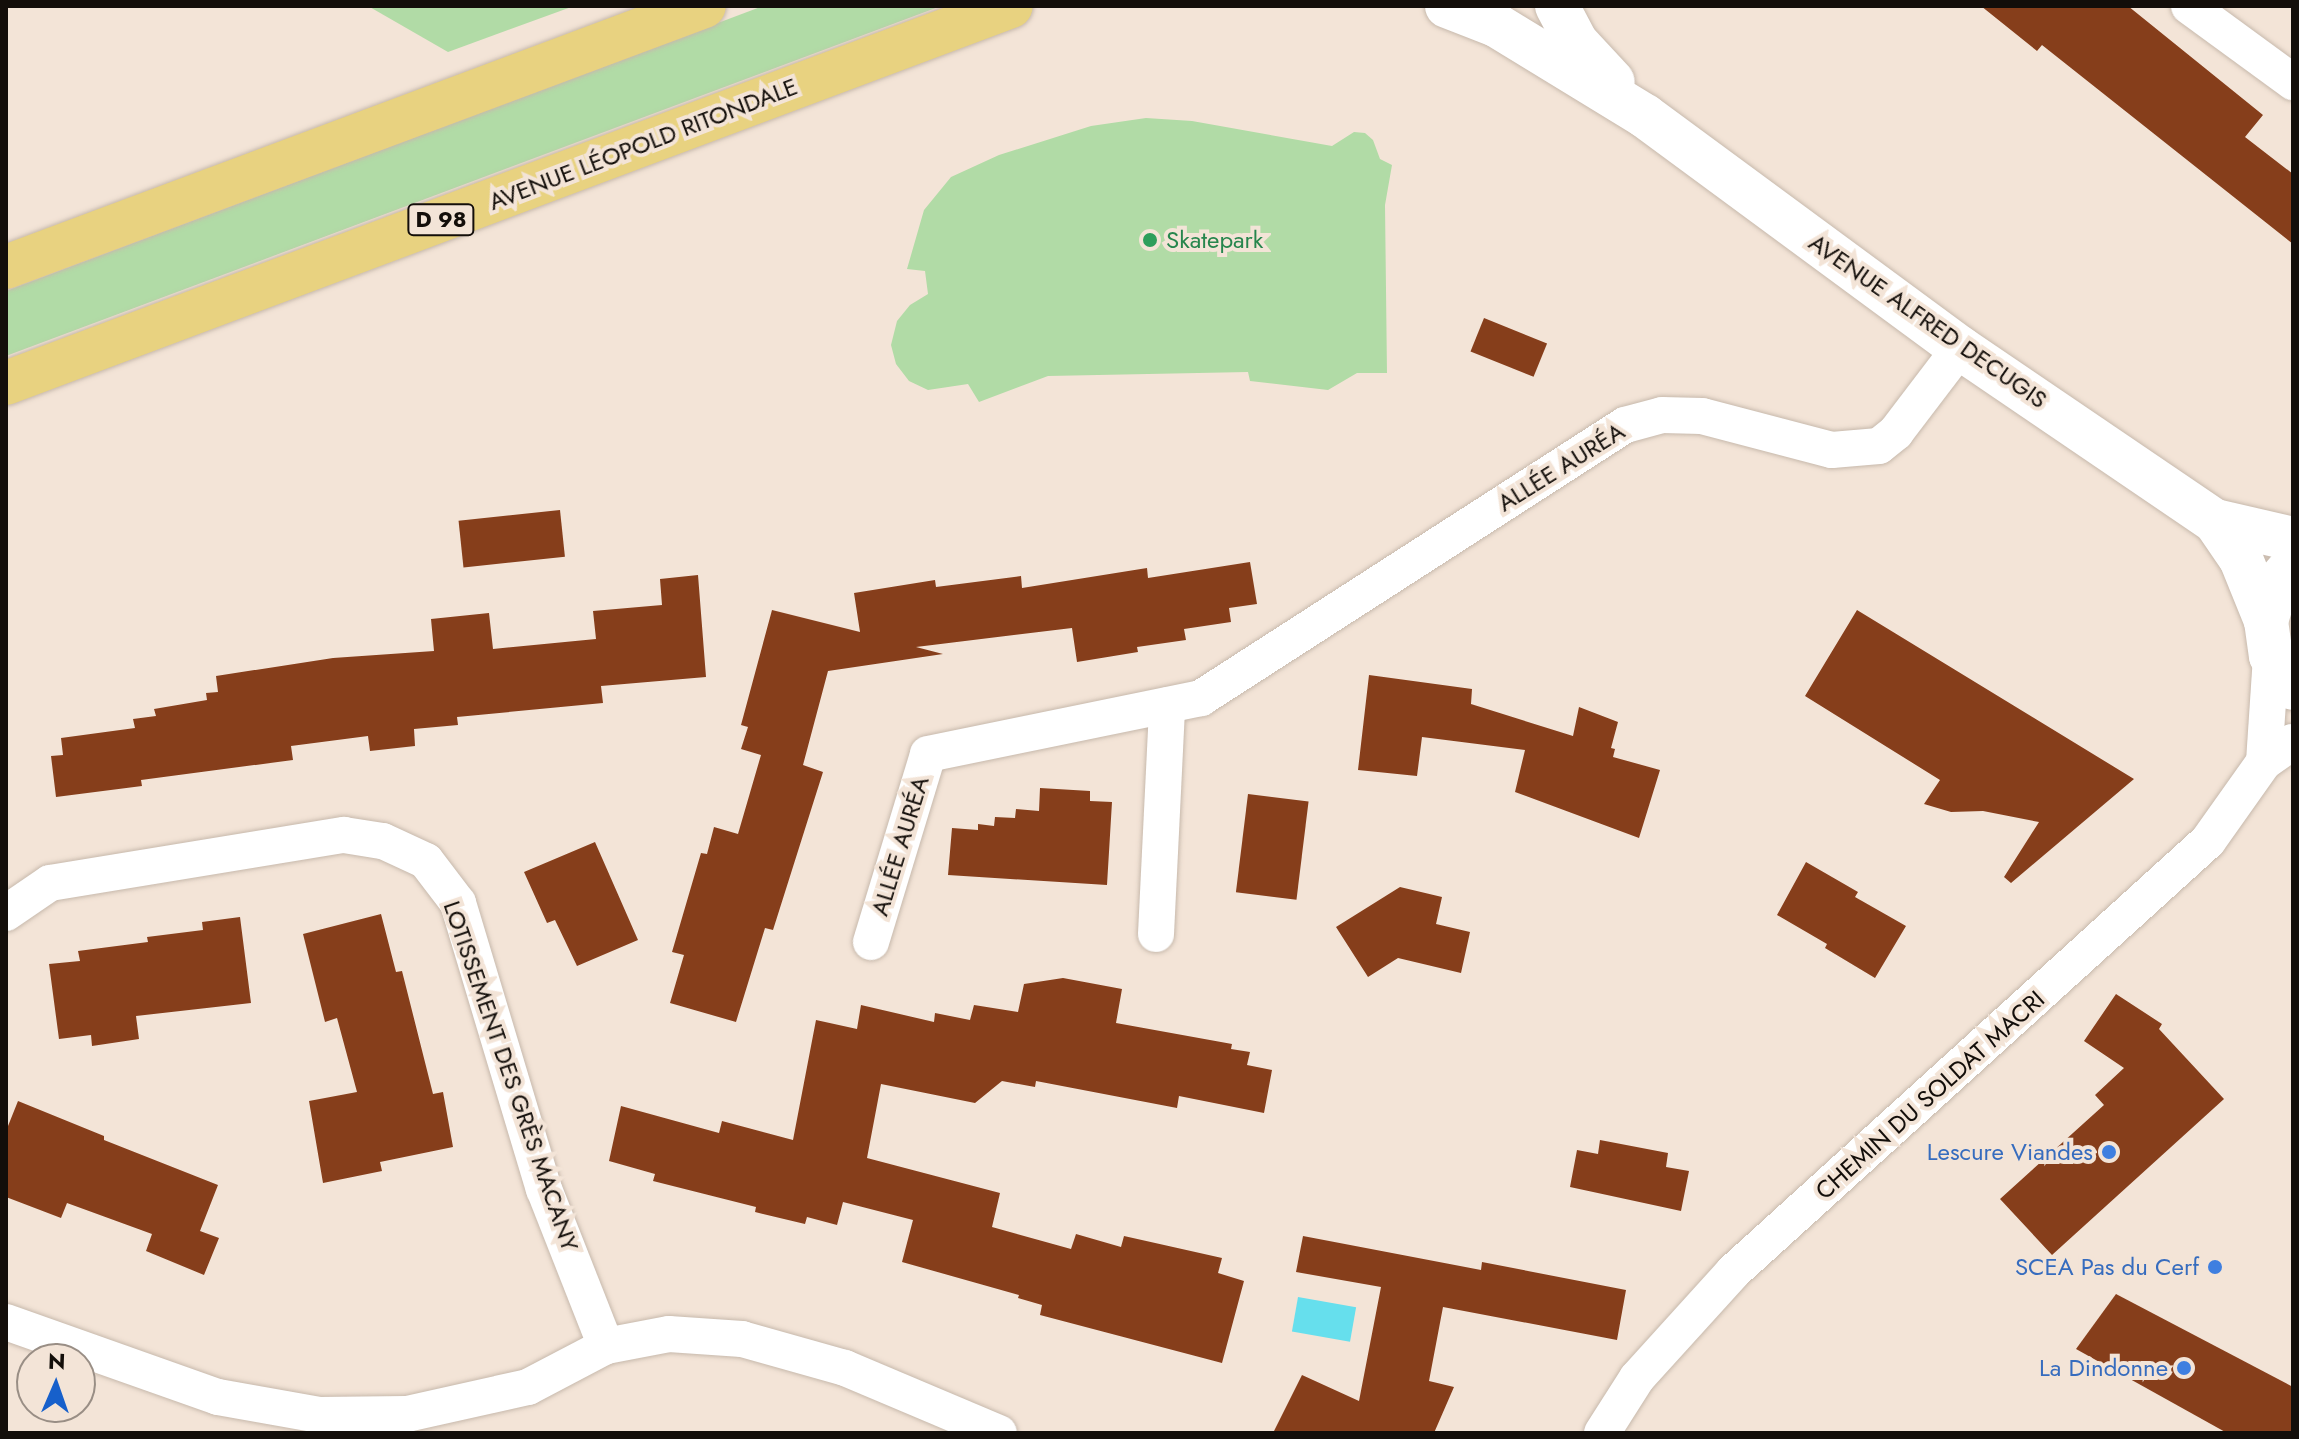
<!DOCTYPE html>
<meta charset="utf-8">
<style>
body{margin:0}
#map{position:relative;width:2299px;height:1439px;overflow:hidden;background:#f3e4d7;font-family:Jost,sans-serif}
div>[style]{position:absolute}
.green>*{inset:0;background:#b1dba6}
.water>*{inset:0;background:#66dfed;transform-origin:0 0}
.building>*{inset:0;background:#863e1b;transform-origin:0 0}
.roads{filter:drop-shadow(0 0 2px #c7b9ac) drop-shadow(0 0 2px #c7b9ac)}
.minor>*{height:36px;margin:-18px;padding:0 18px;transform-origin:18px;border-radius:18px;background:#fff}
.tertiary>*{height:44px;margin:-22px;padding:0 22px;transform-origin:22px;border-radius:22px;background:#fff}
.trunk>*{height:44px;margin:-22px;padding:0 22px;transform-origin:22px;border-radius:22px;background:#e8d280}
.dots>*{width:22px;height:22px;translate:-50% -50%;box-sizing:border-box;border:4px solid #f3e4d7;border-radius:50%}
span{translate:-50% -50%;white-space:nowrap;text-align:center;line-height:1.15;-webkit-text-stroke:8px #f3e4d7;paint-order:stroke}
.shield-label span{padding:2px 6px;background:#f3e4d7;border:2px solid;border-radius:6px;-webkit-text-stroke-width:0}
.shield-label{font-size:22px;color:#130e0a;font-weight:700}
.street-label{font-size:24px;color:#130e0a}
.leisure-label{font-size:24px;color:#27864d}
.left{translate:0 -50%;text-align:left}
.shop-label{font-size:24px;color:#366cbe}
.right{translate:-100% -50%;text-align:right}
.frame{position:absolute;inset:0;border:8px solid #130e0a;pointer-events:none}
.north{position:absolute;left:16px;top:1343px;width:80px;height:80px;box-sizing:border-box;background:#f3e4d7;border:2px solid #998e85;border-radius:50%;rotate:2deg;font-size:22px;font-weight:700;line-height:32px;text-align:center;color:#130e0a}
.north::after{content:'';display:block;margin:auto;width:28px;height:36px;background:#1760cb;clip-path:polygon(50% 0,100% 100%,50% 72%,0 100%)}
</style>
<div id="map">
<div class="green">
<div style="clip-path:polygon(368px 6px,574px 6px,448px 52px)"></div>
<div style="clip-path:polygon(763px 6px,941px 6px,6px 356px,6px 291px)"></div>
<div style="clip-path:polygon(1146px 118px,1192px 121px,1332px 146px,1354px 132px,1365px 133px,1373px 140px,1380px 159px,1392px 165px,1385px 205px,1387px 373px,1357px 373px,1328px 390px,1250px 381px,1248px 372px,1048px 376px,979px 402px,968px 384px,928px 390px,909px 381px,896px 364px,891px 345px,897px 321px,910px 305px,928px 294px,925px 271px,907px 269px,924px 210px,951px 177px,999px 155px,1091px 126px)"></div>
</div>
<div class="water">
<div style="left:1298px;top:1297px;width:59px;height:35px;rotate:10deg"></div>
</div>
<div class="building">
<div style="clip-path:polygon(1981px 6px,2128px 6px,2263px 115px,2245px 137px,2293px 174px,2293px 244px,2042px 45px,2037px 51px)"></div>
<div style="left:1484px;top:318px;width:68px;height:36px;rotate:22deg"></div>
<div style="left:560px;top:510px;width:47px;height:102px;rotate:84deg"></div>
<div style="clip-path:polygon(1250px 562px,1257px 604px,1229px 608px,1231px 622px,1184px 629px,1186px 640px,1137px 647px,1138px 652px,1077px 662px,1072px 628px,916px 647px,943px 654px,828px 671px,803px 765px,823px 772px,773px 930px,765px 928px,736px 1022px,670px 1003px,684px 955px,672px 952px,701px 853px,707px 854px,714px 827px,738px 834px,761px 755px,741px 749px,748px 727px,741px 725px,772px 610px,860px 632px,854px 593px,935px 580px,936px 587px,1021px 576px,1022px 588px,1147px 568px,1148px 578px)"></div>
<div style="clip-path:polygon(698px 575px,706px 677px,601px 686px,603px 703px,457px 717px,458px 725px,414px 729px,415px 746px,370px 751px,368px 736px,291px 746px,293px 760px,141px 780px,142px 786px,56px 797px,51px 756px,63px 755px,61px 738px,135px 728px,133px 719px,156px 716px,154px 709px,207px 700px,206px 693px,218px 692px,216px 676px,333px 658px,434px 651px,431px 619px,489px 613px,493px 649px,596px 639px,593px 611px,662px 605px,660px 579px)"></div>
<div style="clip-path:polygon(1857px 610px,2134px 779px,2011px 883px,2004px 877px,2039px 822px,1983px 811px,1951px 812px,1924px 804px,1940px 780px,1805px 696px)"></div>
<div style="clip-path:polygon(1369px 675px,1472px 689px,1471px 704px,1573px 736px,1579px 707px,1618px 722px,1611px 748px,1615px 749px,1613px 757px,1660px 770px,1639px 838px,1515px 792px,1525px 750px,1422px 737px,1417px 776px,1358px 770px)"></div>
<div style="clip-path:polygon(1040px 788px,1090px 791px,1090px 801px,1112px 802px,1107px 885px,948px 875px,952px 828px,978px 830px,978px 824px,994px 826px,995px 817px,1015px 818px,1016px 809px,1039px 811px)"></div>
<div style="left:1248px;top:794px;width:61px;height:99px;rotate:7deg"></div>
<div style="clip-path:polygon(595px 842px,638px 940px,577px 966px,555px 920px,547px 923px,524px 872px)"></div>
<div style="clip-path:polygon(1806px 862px,1858px 892px,1855px 897px,1906px 926px,1875px 978px,1825px 948px,1827px 944px,1777px 915px)"></div>
<div style="clip-path:polygon(1400px 887px,1442px 897px,1436px 924px,1470px 932px,1461px 973px,1398px 958px,1368px 977px,1336px 927px)"></div>
<div style="clip-path:polygon(381px 914px,396px 972px,402px 971px,433px 1094px,443px 1092px,453px 1147px,380px 1162px,382px 1171px,323px 1183px,309px 1101px,357px 1092px,337px 1018px,325px 1022px,303px 934px)"></div>
<div style="clip-path:polygon(240px 917px,251px 1003px,136px 1016px,139px 1039px,92px 1046px,91px 1035px,59px 1039px,49px 964px,80px 961px,78px 951px,148px 942px,147px 937px,203px 930px,202px 922px)"></div>
<div style="clip-path:polygon(1063px 978px,1122px 989px,1116px 1023px,1232px 1044px,1231px 1049px,1250px 1052px,1247px 1065px,1272px 1070px,1264px 1113px,1179px 1096px,1177px 1108px,1036px 1081px,1035px 1087px,1002px 1081px,975px 1103px,881px 1084px,867px 1158px,1000px 1193px,992px 1227px,1071px 1249px,1076px 1234px,1121px 1247px,1124px 1236px,1222px 1258px,1218px 1273px,1244px 1281px,1222px 1363px,1040px 1315px,1042px 1305px,1018px 1298px,1019px 1295px,902px 1262px,913px 1220px,843px 1202px,837px 1225px,807px 1217px,805px 1224px,755px 1212px,756px 1207px,653px 1181px,655px 1174px,609px 1161px,621px 1106px,719px 1133px,722px 1121px,793px 1140px,816px 1020px,857px 1029px,861px 1005px,934px 1022px,935px 1013px,970px 1020px,974px 1005px,1018px 1012px,1024px 984px)"></div>
<div style="clip-path:polygon(2116px 994px,2162px 1024px,2159px 1029px,2224px 1099px,2052px 1255px,2000px 1199px,2104px 1105px,2095px 1095px,2124px 1068px,2084px 1041px)"></div>
<div style="clip-path:polygon(18px 1101px,104px 1136px,104px 1140px,218px 1185px,200px 1231px,219px 1238px,204px 1275px,146px 1251px,152px 1234px,67px 1203px,61px 1218px,6px 1197px,6px 1131px)"></div>
<div style="clip-path:polygon(1600px 1140px,1668px 1153px,1666px 1167px,1689px 1171px,1681px 1211px,1570px 1187px,1577px 1150px,1598px 1154px)"></div>
<div style="clip-path:polygon(1303px 1236px,1481px 1270px,1482px 1262px,1626px 1290px,1617px 1340px,1443px 1307px,1429px 1381px,1454px 1387px,1434px 1433px,1273px 1433px,1302px 1375px,1359px 1401px,1381px 1287px,1296px 1272px)"></div>
<div style="clip-path:polygon(2116px 1294px,2293px 1387px,2293px 1433px,2227px 1433px,2076px 1349px)"></div>
</div>
<div class="roads">
<div class="minor">
<div style="left:2189px;top:6px;width:129px;rotate:36.2deg"></div>
<div style="left:2264px;top:762px;width:106px;rotate:-86.2deg"></div>
<div style="left:6px;top:913px;width:53px;rotate:-34.3deg"></div>
<div style="left:50px;top:883px;width:298px;rotate:-9.3deg"></div>
<div style="left:344px;top:835px;width:39px;rotate:9deg"></div>
<div style="left:383px;top:841px;width:47px;rotate:24.9deg"></div>
<div style="left:426px;top:861px;width:53px;rotate:52.7deg"></div>
<div style="left:458px;top:903px;width:299px;rotate:73.3deg"></div>
<div style="left:544px;top:1189px;width:169px;rotate:68.5deg"></div>
<div style="left:1156px;top:934px;width:229px;rotate:-87.2deg"></div>
<div style="left:871px;top:942px;width:196px;rotate:-73.1deg"></div>
<div style="left:928px;top:754px;width:279px;rotate:-11.6deg"></div>
<div style="left:1201px;top:698px;width:504px;rotate:-32.78deg"></div>
<div style="left:1625px;top:425px;width:38px;rotate:-15deg"></div>
<div style="left:1662px;top:415px;width:40px;rotate:1.4deg"></div>
<div style="left:1702px;top:416px;width:134px;rotate:14.7deg"></div>
<div style="left:1832px;top:450px;width:47px;rotate:-4.9deg"></div>
<div style="left:1879px;top:446px;width:22px;rotate:-39deg"></div>
<div style="left:1896px;top:432px;width:106px;rotate:-52.7deg"></div>
<div style="left:6px;top:1322px;width:225px;rotate:19.5deg"></div>
<div style="left:218px;top:1397px;width:103px;rotate:10.1deg"></div>
<div style="left:319px;top:1415px;width:88px;rotate:-0.7deg"></div>
<div style="left:407px;top:1414px;width:124px;rotate:-12.6deg"></div>
<div style="left:528px;top:1387px;width:88px;rotate:-27.7deg"></div>
<div style="left:606px;top:1346px;width:64px;rotate:-10.8deg"></div>
<div style="left:669px;top:1334px;width:73px;rotate:3.9deg"></div>
<div style="left:742px;top:1339px;width:107px;rotate:15.7deg"></div>
<div style="left:845px;top:1368px;width:167px;rotate:22.9deg"></div>
<div style="left:1602px;top:1433px;width:65px;rotate:-57.5deg"></div>
<div style="left:1637px;top:1378px;width:143px;rotate:-47.8deg"></div>
<div style="left:1733px;top:1272px;width:641px;rotate:-42.22deg"></div>
<div style="left:2208px;top:841px;width:97px;rotate:-54.7deg"></div>
<div style="left:2264px;top:762px;width:35px;rotate:-35deg"></div>
</div>
<div class="tertiary">
<div style="left:1447px;top:6px;width:53px;rotate:21.2deg"></div>
<div style="left:1496px;top:25px;width:175px;rotate:31.4deg"></div>
<div style="left:1645px;top:116px;width:391px;rotate:36.4deg"></div>
<div style="left:1960px;top:348px;width:308px;rotate:34.2deg"></div>
<div style="left:2215px;top:521px;width:80px;rotate:13deg"></div>
<div style="left:1557px;top:6px;width:41px;rotate:62.2deg"></div>
<div style="left:1576px;top:42px;width:54px;rotate:47.2deg"></div>
<div style="left:2215px;top:521px;width:46px;rotate:55.6deg"></div>
<div style="left:2241px;top:559px;width:67px;rotate:68deg"></div>
<div style="left:2293px;top:565px;width:23px;rotate:131deg"></div>
<div style="left:2278px;top:582px;width:41px;rotate:107.1deg"></div>
<div style="left:2266px;top:621px;width:35px;rotate:82deg"></div>
<div style="left:2271px;top:656px;width:39px;rotate:55deg"></div>
</div>
<div class="trunk">
<div style="left:6px;top:267px;width:745px;rotate:-20.5deg"></div>
<div style="left:6px;top:383px;width:1073px;rotate:-20.56deg"></div>
</div>
</div>
<div class="dots">
<div style="left:1150px;top:240px;background:#2e9e5b"></div>
<div style="left:2109px;top:1152px;background:#3f7fe0"></div>
<div style="left:2215px;top:1267px;background:#3f7fe0"></div>
<div style="left:2184px;top:1368px;background:#3f7fe0"></div>
</div>
<div class="shield-label">
<span style="left:441px;top:220px">D 98</span>
</div>
<div class="street-label">
<span style="left:643px;top:144px;rotate:-21deg">AVENUE LÉOPOLD RITONDALE</span>
<span style="left:1928px;top:321px;rotate:35deg">AVENUE ALFRED DECUGIS</span>
<span style="left:1561px;top:467px;rotate:-32deg">ALLÉE AURÉA</span>
<span style="left:900px;top:846px;rotate:-73deg">ALLÉE AURÉA</span>
<span style="left:511px;top:1076px;rotate:71deg">LOTISSEMENT DES GRÈS MACANY</span>
<span style="left:1930px;top:1095px;rotate:-42deg">CHEMIN DU SOLDAT MACRI</span>
</div>
<div class="leisure-label">
<span class="left" style="left:1166px;top:240px">Skatepark</span>
</div>
<div class="shop-label">
<span class="right" style="left:2093px;top:1152px">Lescure Viandes</span>
<span class="right" style="left:2199px;top:1267px">SCEA Pas du Cerf</span>
<span class="right" style="left:2168px;top:1368px">La Dindonne</span>
</div>
<div class="frame"></div>
<div class="north">N</div>
</div>
